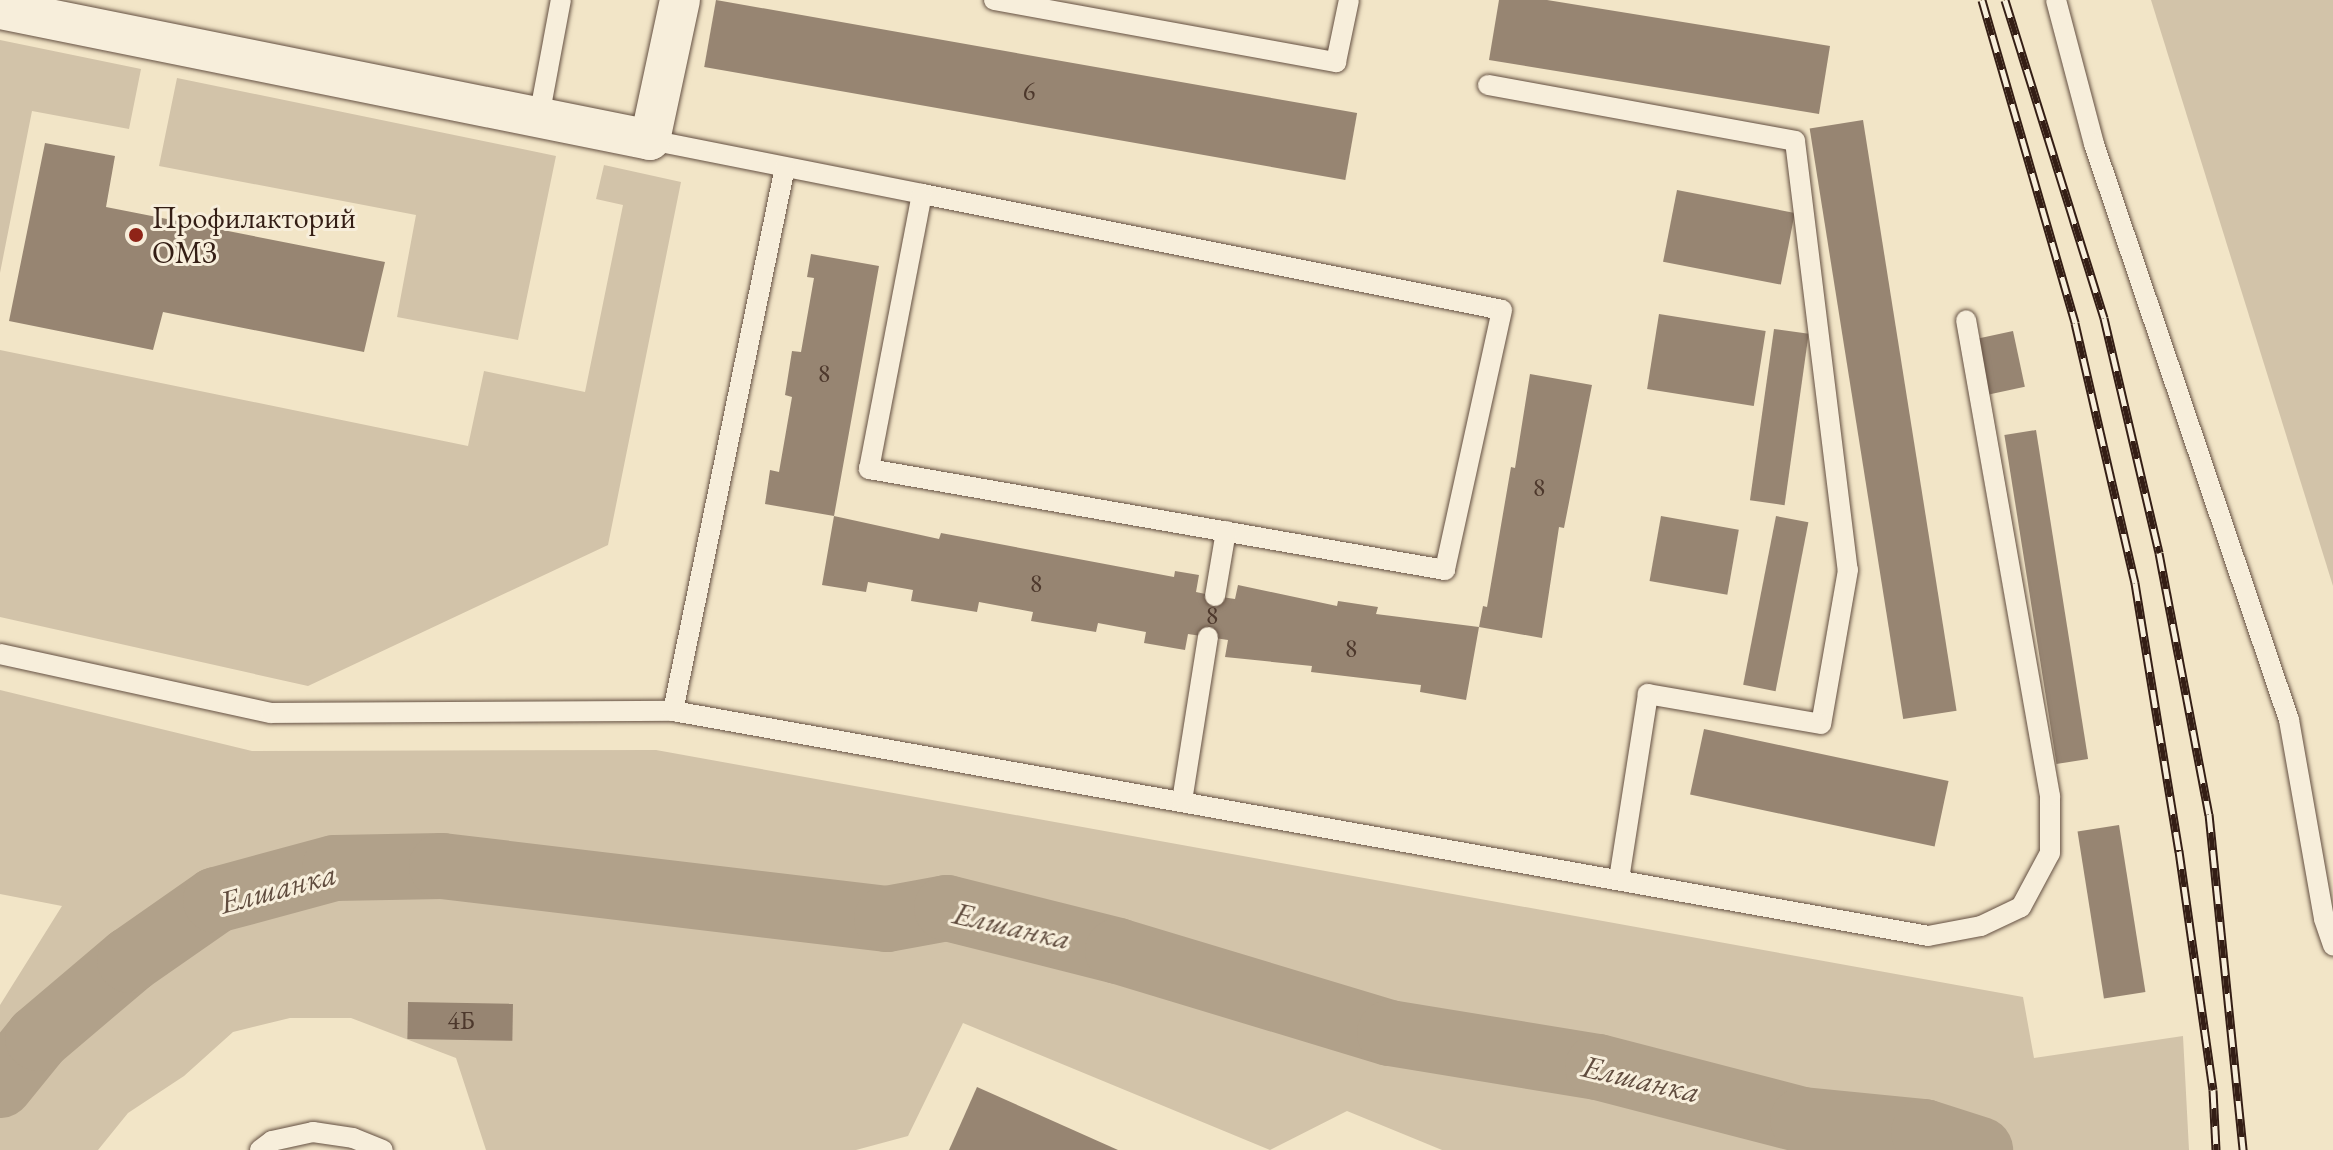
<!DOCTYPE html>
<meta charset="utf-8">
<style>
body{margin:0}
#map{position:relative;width:2333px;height:1150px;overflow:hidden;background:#f2e5c7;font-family:"EB Garamond",serif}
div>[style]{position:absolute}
.green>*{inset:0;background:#d2c3a9}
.river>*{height:66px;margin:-33px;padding:0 33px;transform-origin:33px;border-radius:33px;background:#b1a18a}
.building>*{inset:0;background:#978572;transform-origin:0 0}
.roads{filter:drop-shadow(0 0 2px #645042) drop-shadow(0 0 2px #645042)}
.service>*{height:20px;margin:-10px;padding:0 10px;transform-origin:10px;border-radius:10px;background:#f7eedb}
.minor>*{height:40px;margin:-20px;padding:0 20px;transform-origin:20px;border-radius:20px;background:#f7eedb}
.rail>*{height:9px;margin-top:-4.5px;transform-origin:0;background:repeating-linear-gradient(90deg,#f7eedb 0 18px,#341e15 0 36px);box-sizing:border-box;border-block:2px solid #341e15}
.dots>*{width:22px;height:22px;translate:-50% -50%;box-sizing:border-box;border:4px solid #f7eedb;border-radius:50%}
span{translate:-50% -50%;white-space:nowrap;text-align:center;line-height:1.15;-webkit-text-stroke:6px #f7eedb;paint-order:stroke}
.number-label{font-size:26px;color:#4d382c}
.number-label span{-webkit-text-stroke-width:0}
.poi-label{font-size:30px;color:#341e15}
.left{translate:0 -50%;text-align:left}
.water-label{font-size:32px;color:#604c3e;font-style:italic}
</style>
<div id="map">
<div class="green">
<div style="clip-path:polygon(2151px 0,2333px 0,2333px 586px)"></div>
<div style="clip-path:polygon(0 40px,141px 69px,129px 129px,32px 111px,0 273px)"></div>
<div style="clip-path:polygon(177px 78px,556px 156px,518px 340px,397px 317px,416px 215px,159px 166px)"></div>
<div style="clip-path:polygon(604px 165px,681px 182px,608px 545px,308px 686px,0 617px,0 350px,468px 446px,484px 371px,585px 392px,623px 205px,596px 199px)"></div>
<div style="clip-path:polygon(0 690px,252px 751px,656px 750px,2023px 997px,2034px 1058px,2183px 1036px,2189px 1150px,1442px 1150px,1347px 1111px,1270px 1150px,963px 1023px,908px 1136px,856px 1150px,486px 1150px,456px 1058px,351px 1018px,290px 1018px,233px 1032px,184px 1076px,128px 1113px,98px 1150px,0 1150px,0 1005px,62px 906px,0 894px)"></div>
</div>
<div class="river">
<div style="left:0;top:1085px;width:60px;rotate:-51deg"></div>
<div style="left:38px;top:1038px;width:121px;rotate:-40.3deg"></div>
<div style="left:130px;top:960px;width:105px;rotate:-34.9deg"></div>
<div style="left:216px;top:900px;width:123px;rotate:-15.1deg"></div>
<div style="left:335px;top:868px;width:107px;rotate:-1.1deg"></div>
<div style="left:442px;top:866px;width:448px;rotate:6.8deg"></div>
<div style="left:887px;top:919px;width:61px;rotate:-10.4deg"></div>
<div style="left:947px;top:908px;width:176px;rotate:14.1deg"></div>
<div style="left:1118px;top:951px;width:284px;rotate:16.8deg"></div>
<div style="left:1390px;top:1033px;width:211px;rotate:9.3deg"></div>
<div style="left:1598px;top:1067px;width:212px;rotate:14.5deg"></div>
<div style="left:1803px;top:1120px;width:122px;rotate:5.7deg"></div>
<div style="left:1924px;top:1132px;width:59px;rotate:17.8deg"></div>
</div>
<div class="building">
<div style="left:716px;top:0;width:651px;height:68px;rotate:10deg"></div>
<div style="clip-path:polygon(1499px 0,1547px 0,1830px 46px,1819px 114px,1489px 60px)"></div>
<div style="left:1863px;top:120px;width:598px;height:54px;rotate:81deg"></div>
<div style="clip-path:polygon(45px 143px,115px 156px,106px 207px,385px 262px,364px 352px,163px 312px,153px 350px,9px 321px)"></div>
<div style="left:1677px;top:190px;width:120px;height:73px;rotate:11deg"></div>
<div style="clip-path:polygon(811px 254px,879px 266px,834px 516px,765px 504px,770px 470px,779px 472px,792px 397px,785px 395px,792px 351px,801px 352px,814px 278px,807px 277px)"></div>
<div style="left:1659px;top:314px;width:108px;height:76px;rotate:9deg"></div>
<div style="left:1774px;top:329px;width:35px;height:173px;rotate:8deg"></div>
<div style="left:2013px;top:331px;width:57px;height:38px;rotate:78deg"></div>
<div style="clip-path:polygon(1530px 374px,1592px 385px,1564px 528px,1559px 527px,1542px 638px,1479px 627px,1483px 606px,1487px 607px,1511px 467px,1515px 468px)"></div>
<div style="left:2036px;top:430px;width:333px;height:32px;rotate:81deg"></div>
<div style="clip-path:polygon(834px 516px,939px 539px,941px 533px,1174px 577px,1175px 571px,1199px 575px,1196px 592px,1215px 596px,1235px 599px,1238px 585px,1337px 606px,1338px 601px,1378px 607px,1376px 614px,1479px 627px,1466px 700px,1420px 692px,1421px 685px,1311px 672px,1312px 666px,1225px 657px,1228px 640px,1188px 634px,1185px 650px,1144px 643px,1146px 632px,1098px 623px,1096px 632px,1031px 621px,1033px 612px,979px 602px,977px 612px,911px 601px,913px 590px,868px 582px,866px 592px,822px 585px)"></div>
<div style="left:1661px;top:516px;width:79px;height:66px;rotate:10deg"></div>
<div style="left:1776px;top:516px;width:33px;height:172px;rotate:11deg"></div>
<div style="left:1704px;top:729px;width:250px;height:67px;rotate:12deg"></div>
<div style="left:2119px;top:825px;width:169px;height:42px;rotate:81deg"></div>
<div style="left:408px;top:1002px;width:105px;height:37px;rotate:1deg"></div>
<div style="clip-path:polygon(977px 1087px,1118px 1150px,949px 1150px)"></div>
</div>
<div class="roads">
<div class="service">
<div style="left:994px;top:0;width:348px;rotate:10.3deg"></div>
<div style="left:1336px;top:62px;width:63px;rotate:-78.2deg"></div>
<div style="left:2056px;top:0;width:149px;rotate:75.2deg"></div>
<div style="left:2094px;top:144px;width:608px;rotate:71.3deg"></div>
<div style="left:2289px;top:720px;width:202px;rotate:80deg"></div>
<div style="left:2324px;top:919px;width:28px;rotate:71deg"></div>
<div style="left:1488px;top:85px;width:312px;rotate:10.3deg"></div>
<div style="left:1795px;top:141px;width:432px;rotate:83deg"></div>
<div style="left:1848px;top:570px;width:156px;rotate:99.9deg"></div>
<div style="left:1821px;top:724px;width:176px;rotate:-170.2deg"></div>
<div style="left:1648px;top:694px;width:188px;rotate:98.9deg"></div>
<div style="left:539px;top:117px;width:119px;rotate:-79.4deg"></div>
<div style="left:650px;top:140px;width:277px;rotate:11.2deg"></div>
<div style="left:922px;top:194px;width:591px;rotate:11.31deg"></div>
<div style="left:1502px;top:310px;width:266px;rotate:102.4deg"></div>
<div style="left:1445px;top:570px;width:585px;rotate:-170.05deg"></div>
<div style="left:869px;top:469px;width:280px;rotate:-79.1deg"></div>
<div style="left:1215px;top:596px;width:66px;rotate:-80.4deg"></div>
<div style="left:0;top:654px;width:277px;rotate:12.3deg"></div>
<div style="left:271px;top:713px;width:402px;rotate:-0.3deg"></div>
<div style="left:673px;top:711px;width:1275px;rotate:10.16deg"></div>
<div style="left:1928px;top:936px;width:54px;rotate:-10.7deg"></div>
<div style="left:1981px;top:926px;width:44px;rotate:-25.4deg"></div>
<div style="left:2021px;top:907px;width:61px;rotate:-61.8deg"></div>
<div style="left:2050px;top:853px;width:57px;rotate:-90deg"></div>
<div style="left:2050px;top:796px;width:483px;rotate:-100deg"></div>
<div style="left:673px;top:711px;width:555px;rotate:-78.37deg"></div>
<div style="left:1182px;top:801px;width:166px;rotate:-81deg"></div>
<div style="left:260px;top:1150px;width:15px;rotate:-37deg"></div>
<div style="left:272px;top:1141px;width:42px;rotate:-12.4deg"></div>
<div style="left:313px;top:1132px;width:40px;rotate:8.5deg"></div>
<div style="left:353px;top:1138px;width:32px;rotate:22deg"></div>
</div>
<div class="minor">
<div style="left:0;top:9px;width:663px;rotate:11.39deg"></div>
<div style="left:650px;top:140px;width:143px;rotate:-77.9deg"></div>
</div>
</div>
<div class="rail">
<div style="left:1982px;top:0;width:336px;rotate:73.9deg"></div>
<div style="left:2075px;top:323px;width:267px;rotate:77deg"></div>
<div style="left:2135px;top:583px;width:272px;rotate:80.7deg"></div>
<div style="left:2179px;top:851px;width:241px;rotate:81.9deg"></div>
<div style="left:2213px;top:1090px;width:60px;rotate:87.1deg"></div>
<div style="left:2005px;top:0;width:333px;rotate:72.7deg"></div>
<div style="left:2104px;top:318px;width:241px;rotate:76.8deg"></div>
<div style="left:2159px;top:553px;width:266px;rotate:79.2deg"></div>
<div style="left:2209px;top:814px;width:338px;rotate:84.2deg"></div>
</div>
<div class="dots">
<div style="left:136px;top:235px;background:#8f2418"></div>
</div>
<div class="number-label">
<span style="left:1029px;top:92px">6</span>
<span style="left:824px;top:374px">8</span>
<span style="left:1539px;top:488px">8</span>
<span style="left:1036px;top:584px">8</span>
<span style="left:1212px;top:616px">8</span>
<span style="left:1351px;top:649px">8</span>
<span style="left:461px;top:1021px">4Б</span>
</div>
<div class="poi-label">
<span class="left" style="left:152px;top:235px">Профилакторий<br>ОМЗ</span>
</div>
<div class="water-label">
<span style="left:278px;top:888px;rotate:-15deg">Елшанка</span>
<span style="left:1012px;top:926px;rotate:13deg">Елшанка</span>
<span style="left:1641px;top:1079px;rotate:13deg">Елшанка</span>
</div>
</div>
